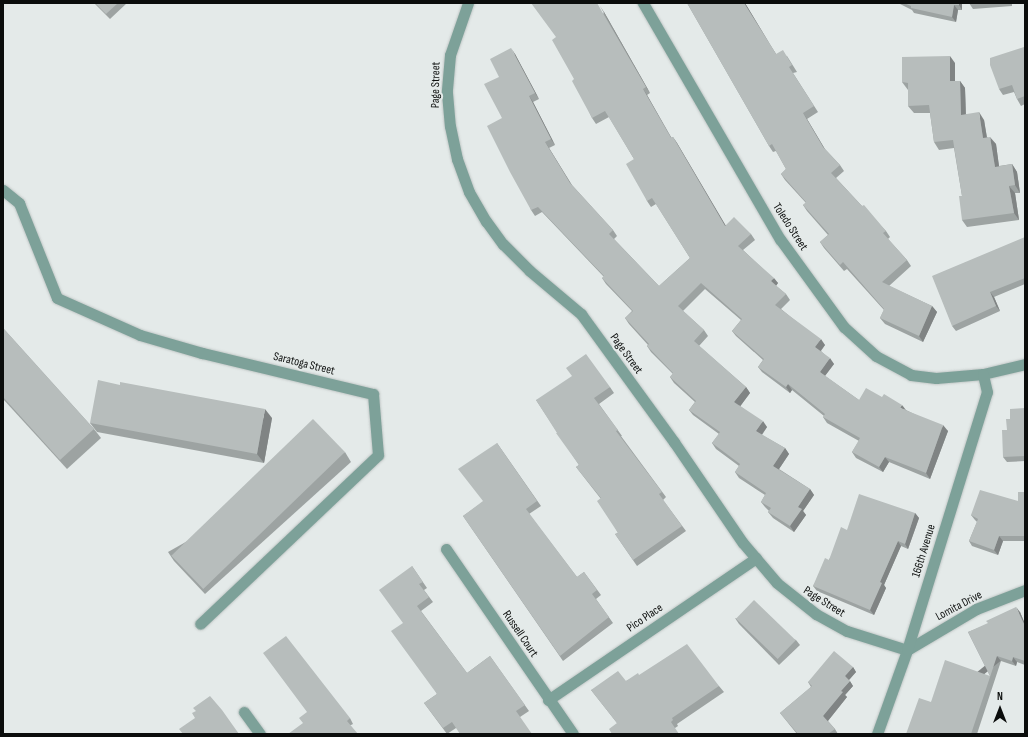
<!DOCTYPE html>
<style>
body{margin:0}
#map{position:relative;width:1028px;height:737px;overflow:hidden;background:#e4eae9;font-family:"Sofia Sans Condensed",sans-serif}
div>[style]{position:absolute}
.roads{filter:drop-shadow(0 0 1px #c1c7c6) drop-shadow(0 0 1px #c1c7c6)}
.minor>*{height:11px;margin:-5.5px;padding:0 5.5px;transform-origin:5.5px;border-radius:5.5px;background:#7da199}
.wall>*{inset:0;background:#9da3a2}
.shaded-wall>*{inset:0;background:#808484;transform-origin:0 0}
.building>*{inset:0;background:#b7bdbc;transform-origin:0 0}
span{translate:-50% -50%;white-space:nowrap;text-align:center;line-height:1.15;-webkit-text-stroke:4px #e4eae9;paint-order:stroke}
.street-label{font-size:12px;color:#0b0d0c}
.frame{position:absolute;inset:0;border:4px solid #0b0d0c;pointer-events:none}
.north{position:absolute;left:980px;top:689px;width:40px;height:40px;-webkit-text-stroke:3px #e4eae9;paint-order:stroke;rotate:0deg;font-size:11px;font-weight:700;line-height:16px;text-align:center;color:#0b0d0c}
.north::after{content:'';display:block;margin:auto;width:14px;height:18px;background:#0b0d0c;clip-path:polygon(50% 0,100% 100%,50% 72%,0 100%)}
</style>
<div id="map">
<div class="roads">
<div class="minor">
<div style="left:468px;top:3px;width:55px;rotate:109.1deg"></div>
<div style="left:450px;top:55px;width:38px;rotate:95deg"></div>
<div style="left:447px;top:93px;width:33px;rotate:85deg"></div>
<div style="left:450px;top:126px;width:34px;rotate:78deg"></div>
<div style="left:457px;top:159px;width:35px;rotate:70deg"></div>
<div style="left:469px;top:192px;width:34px;rotate:60deg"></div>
<div style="left:486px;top:221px;width:29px;rotate:54deg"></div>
<div style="left:503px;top:244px;width:38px;rotate:45deg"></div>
<div style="left:530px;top:271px;width:67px;rotate:40.1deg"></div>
<div style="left:581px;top:314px;width:158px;rotate:54deg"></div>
<div style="left:674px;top:442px;width:122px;rotate:55.7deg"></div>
<div style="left:743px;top:543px;width:52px;rotate:49.6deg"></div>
<div style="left:777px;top:583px;width:50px;rotate:38.5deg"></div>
<div style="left:816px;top:614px;width:35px;rotate:29deg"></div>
<div style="left:847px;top:631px;width:63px;rotate:17.6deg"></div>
<div style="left:907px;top:650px;width:80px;rotate:-30.7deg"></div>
<div style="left:976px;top:609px;width:53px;rotate:-21.2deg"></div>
<div style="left:643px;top:3px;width:273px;rotate:59.9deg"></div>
<div style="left:780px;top:239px;width:109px;rotate:54deg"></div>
<div style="left:844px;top:327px;width:43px;rotate:42.2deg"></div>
<div style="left:876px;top:356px;width:40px;rotate:28deg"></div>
<div style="left:911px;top:375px;width:25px;rotate:7deg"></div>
<div style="left:936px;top:378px;width:47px;rotate:-4.9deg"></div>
<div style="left:983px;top:374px;width:43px;rotate:-13.4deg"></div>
<div style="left:3px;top:190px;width:21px;rotate:39deg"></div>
<div style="left:19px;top:203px;width:102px;rotate:68.2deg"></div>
<div style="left:57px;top:298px;width:91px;rotate:24deg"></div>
<div style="left:140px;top:335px;width:65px;rotate:16.2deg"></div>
<div style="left:202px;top:353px;width:176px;rotate:13.5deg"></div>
<div style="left:373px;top:394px;width:61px;rotate:85.3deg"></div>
<div style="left:378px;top:455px;width:245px;rotate:136.5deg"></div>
<div style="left:446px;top:549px;width:224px;rotate:55.5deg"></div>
<div style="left:548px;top:700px;width:252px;rotate:-34.3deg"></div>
<div style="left:244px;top:712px;width:27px;rotate:54deg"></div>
<div style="left:877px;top:734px;width:89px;rotate:-70.3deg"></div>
<div style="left:907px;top:650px;width:270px;rotate:-72.8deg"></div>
<div style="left:987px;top:392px;width:18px;rotate:-103deg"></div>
</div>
</div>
<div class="wall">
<div style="clip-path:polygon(94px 3px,127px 3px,110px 19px)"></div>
<div style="clip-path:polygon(687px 3px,745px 3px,776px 54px,787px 56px,797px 72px,793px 73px,818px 112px,807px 119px,825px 149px,840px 165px,844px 171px,836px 178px,862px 206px,886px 231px,890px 237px,888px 239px,907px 260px,911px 266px,889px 286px,932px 306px,937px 312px,923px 342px,885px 324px,880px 318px,884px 310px,847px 269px,844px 271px,824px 248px,820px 242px,828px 235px,807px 211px,803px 205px,806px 203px,785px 180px,781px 174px,786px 169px,776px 151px,773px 152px,769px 146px)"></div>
<div style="clip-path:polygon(898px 3px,962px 3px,962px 10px,958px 10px,956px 22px,914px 13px,912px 10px)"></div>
<div style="clip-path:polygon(969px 3px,1013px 3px,1012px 3px,1012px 6px,973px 9px)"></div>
<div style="clip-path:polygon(604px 12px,650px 93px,647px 95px,671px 138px,673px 137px,677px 143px,725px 225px,751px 234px,755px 240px,743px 250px,778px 283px,776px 286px,786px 294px,790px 300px,781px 309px,825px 345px,821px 351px,834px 364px,825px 376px,859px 400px,906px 410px,948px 431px,930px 479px,889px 462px,883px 472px,856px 458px,852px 452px,859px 441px,827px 423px,823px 417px,824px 416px,792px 390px,790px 393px,762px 372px,758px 367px,763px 360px,736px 336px,732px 331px,741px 320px,705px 289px,683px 311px,704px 330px,708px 336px,699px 346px,746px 387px,750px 393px,740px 406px,767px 427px,762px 435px,785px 448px,789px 454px,779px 469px,810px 489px,814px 495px,803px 511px,806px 515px,794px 532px,773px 518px,768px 512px,769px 511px,765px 507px,761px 502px,765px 495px,739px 478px,735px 472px,739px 466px,716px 449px,712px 443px,719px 434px,693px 415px,689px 410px,695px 402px,674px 383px,670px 377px,673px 374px,651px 352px,647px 346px,648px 345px,629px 324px,625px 318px,632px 311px,606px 284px,602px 278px,604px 277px,542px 212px,535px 216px,531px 210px,502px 118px,499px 77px,515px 54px,539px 99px,533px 102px,555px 145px,549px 148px,572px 185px,613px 230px,617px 236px,614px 239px,659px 286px,690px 258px,656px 204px,651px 207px,647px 201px,634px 159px,609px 117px,596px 124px,592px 118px,574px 79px)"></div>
<div style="clip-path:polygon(1025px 49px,1025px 104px,1021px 106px,1017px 99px,1014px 92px,1003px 95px,999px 89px)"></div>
<div style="clip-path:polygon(955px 63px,955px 81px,960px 81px,965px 88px,966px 114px,984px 120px,987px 137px,996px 144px,999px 166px,1012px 164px,1017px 172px,1020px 193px,1015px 193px,1019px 220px,967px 227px,962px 220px,962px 196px,954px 148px,939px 150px,934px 142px,930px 113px,914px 113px,908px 106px,908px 90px,902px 82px)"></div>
<div style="clip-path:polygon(1025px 237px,1025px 284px,994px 297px,1000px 311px,956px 331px,952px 326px)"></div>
<div style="clip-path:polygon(3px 328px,94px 429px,101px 438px,67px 469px,3px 399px)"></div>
<div style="clip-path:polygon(610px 387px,614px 393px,599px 404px,622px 436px,621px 436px,666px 497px,663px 500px,686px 531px,637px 566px,615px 534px,618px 533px,601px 499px,576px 467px,579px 465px,536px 400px)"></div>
<div style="clip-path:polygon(1025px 408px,1025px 461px,1007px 462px,1003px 457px,1007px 430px,1010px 419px)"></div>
<div style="clip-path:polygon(272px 418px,264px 463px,97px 432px,90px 423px)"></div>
<div style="clip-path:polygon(497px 443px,541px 506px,529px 514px,577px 577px,584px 572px,601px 595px,596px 599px,613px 623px,563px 661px,463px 516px,483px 502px)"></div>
<div style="clip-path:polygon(345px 452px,351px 462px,205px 594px,174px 561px,168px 552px)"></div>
<div style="clip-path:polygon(1025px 492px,1025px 541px,1003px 541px,998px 555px,972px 546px,969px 541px,977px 522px,975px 520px,971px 515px,1018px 501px)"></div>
<div style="clip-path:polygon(915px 513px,919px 518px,908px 549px,901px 546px,884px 585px,886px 588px,874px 615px,817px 591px,813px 586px,847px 530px)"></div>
<div style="clip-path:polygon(412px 566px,427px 588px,424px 590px,433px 602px,421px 611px,467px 673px,490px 656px,529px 711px,520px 717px,456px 728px,447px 734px,424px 703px,437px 694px,403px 623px)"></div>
<div style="clip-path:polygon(1020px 612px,1025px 624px,1025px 665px,1017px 662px,1016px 666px,1001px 661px,977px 734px,906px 734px,931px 702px,990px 676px,968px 632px)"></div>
<div style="clip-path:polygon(735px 618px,796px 640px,800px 645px,779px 665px,739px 624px)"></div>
<div style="clip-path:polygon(853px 667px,856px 672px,849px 680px,853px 686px,845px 695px,847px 697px,828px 721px,835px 729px,838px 734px,797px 734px,780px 713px,811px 687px,808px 682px)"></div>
<div style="clip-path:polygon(639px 675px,719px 686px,724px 692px,677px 724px,678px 726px,675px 728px,617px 723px,591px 690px,626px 681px)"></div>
<div style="clip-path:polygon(350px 718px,353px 724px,351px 725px,288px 734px)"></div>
</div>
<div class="shaded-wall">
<div style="clip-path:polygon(744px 3px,745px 3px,780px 61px,776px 54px)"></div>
<div style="clip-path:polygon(959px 3px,962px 3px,962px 10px,959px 5px)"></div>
<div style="clip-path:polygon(954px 5px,958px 10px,956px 22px,952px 17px)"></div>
<div style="clip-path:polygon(600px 6px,604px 12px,650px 93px,646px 87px)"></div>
<div style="clip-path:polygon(511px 48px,515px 54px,539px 99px,535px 93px)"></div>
<div style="clip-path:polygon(950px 56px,955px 63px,955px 88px,950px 81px)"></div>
<div style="clip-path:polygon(960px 81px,965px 88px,966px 122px,961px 115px)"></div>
<div style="clip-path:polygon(643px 89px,647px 95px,675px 144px,671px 138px)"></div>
<div style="clip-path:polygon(529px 96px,533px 102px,555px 145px,551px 139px)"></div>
<div style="clip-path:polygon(979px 112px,984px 120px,988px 145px,983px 138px)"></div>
<div style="clip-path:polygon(803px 113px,807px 119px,827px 153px,823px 147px)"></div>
<div style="clip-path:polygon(673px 137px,677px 143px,729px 231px,725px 226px)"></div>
<div style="clip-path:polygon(990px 137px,996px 144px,1000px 174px,995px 167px)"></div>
<div style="clip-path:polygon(545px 142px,549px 148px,574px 189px,570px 183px)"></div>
<div style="clip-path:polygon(1012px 164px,1017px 172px,1020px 193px,1015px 185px)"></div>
<div style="clip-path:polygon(1009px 186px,1015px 193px,1019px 220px,1014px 213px)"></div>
<div style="clip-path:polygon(774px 278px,778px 283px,775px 287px,771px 281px)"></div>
<div style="clip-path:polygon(990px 292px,994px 297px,1000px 311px,996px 306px)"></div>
<div style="clip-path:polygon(932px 306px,937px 312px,923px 342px,919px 336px)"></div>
<div style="clip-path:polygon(821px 339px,825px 345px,819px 353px,815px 347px)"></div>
<div style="clip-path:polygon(830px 358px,834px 364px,824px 377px,820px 372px)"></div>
<div style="clip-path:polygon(788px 384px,792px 390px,790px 393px,786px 387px)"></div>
<div style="clip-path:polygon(746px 387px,750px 393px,739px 408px,734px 402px)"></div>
<div style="clip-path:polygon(902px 405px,906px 410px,900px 408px)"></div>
<div style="clip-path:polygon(265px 409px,272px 418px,264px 463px,257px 454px)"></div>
<div style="clip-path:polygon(763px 421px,767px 427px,760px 437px,756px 431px)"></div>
<div style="clip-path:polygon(943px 425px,948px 431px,930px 479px,926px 473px)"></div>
<div style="clip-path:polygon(785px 448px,789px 454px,777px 472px,773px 466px)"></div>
<div style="clip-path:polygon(885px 457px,889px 462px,883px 472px,879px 467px)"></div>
<div style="clip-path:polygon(810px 489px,814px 495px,803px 511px,806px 515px,794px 532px,790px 526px,798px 507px)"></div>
<div style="clip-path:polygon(915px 513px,919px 518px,908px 549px,905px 544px)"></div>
<div style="clip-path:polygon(999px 536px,1003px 541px,998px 555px,994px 550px)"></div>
<div style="clip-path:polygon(898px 541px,901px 546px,884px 585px,886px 588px,874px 615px,870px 610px,880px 582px)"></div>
<div style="clip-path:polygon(1016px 607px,1020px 612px,1025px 624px,1025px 626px)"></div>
<div style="left:997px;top:656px;width:6px;height:82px;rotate:51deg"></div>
<div style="clip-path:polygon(1013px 657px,1017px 662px,1016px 666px,1012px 661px)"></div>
<div style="clip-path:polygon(853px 667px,856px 672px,848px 681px,845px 676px)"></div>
<div style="clip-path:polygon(850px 681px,853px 686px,845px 695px,847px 697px,827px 722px,823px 716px,841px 691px)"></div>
</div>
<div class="building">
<div style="clip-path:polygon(95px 3px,118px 3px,106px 14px)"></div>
<div style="clip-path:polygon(531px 3px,597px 3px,646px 87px,643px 89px,671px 138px,673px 137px,725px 226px,734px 217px,751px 234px,738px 246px,774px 278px,771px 281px,786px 294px,775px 305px,821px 339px,815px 347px,830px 358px,820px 372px,859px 400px,866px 388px,882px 397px,884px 394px,902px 405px,900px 408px,943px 425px,926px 473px,885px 457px,879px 467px,852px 452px,860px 438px,823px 417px,825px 414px,788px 384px,786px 387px,758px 367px,764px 359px,732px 331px,742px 319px,701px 283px,678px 306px,704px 330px,694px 341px,746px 387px,734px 402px,763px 421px,756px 431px,785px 448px,773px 466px,810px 489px,798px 507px,802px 509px,790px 526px,768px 512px,771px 508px,761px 502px,766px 493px,735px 472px,740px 464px,712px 443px,720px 432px,689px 410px,696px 401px,670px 377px,673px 373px,647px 346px,649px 344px,625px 318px,633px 311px,602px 278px,604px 276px,538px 207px,531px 210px,510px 172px,487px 126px,502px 118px,484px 84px,499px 77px,490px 59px,511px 48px,535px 93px,529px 96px,551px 139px,545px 142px,570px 183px,613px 230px,609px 234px,659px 286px,690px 258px,652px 198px,647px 201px,626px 164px,634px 159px,605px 111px,592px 118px,572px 81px,574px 79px,552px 40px,556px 37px)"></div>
<div style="clip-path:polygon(687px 3px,744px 3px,776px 54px,783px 50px,792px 65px,789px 67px,814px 106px,803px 113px,823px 147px,840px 165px,831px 173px,862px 206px,864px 205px,886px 231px,883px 233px,907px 260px,882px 282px,932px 306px,919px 336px,880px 318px,884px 309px,843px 262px,840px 265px,820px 242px,829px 234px,803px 205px,806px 202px,781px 174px,786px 169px,772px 144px,769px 146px)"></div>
<div style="clip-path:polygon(904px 3px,959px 3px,959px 5px,954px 5px,952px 17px,911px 8px,911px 6px)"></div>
<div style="clip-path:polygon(969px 3px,985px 3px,969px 4px)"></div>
<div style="clip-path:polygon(1024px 47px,1025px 50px,1025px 96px,1017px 99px,1012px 85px,999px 89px,990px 65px,990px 58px)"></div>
<div style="clip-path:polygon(950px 56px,950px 81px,960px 81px,961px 115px,979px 112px,983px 138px,990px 137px,995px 167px,1012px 164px,1015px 185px,1009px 186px,1014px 213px,962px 220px,959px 196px,962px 196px,953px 140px,934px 142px,929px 105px,908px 106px,908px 83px,902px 82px,902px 57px)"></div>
<div style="clip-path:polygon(1025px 237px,1025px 278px,990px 292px,996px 306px,952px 326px,932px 276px)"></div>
<div style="clip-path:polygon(3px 328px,94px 429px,60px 460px,3px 397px)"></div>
<div style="clip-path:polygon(586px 354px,610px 387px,594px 398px,618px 430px,616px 431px,662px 492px,659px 494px,682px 526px,633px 560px,615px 534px,618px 533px,597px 501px,601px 498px,576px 467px,579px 465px,556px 433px,557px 433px,536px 400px,572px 376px,566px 368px)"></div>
<div style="clip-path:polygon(98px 380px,120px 385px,120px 382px,265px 409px,257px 454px,90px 423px)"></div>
<div style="clip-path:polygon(1025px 408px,1025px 456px,1003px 457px,1002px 430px,1007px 430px,1006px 419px,1010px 419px,1010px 409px)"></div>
<div style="left:313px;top:419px;width:46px;height:197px;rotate:46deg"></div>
<div style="clip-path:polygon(497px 443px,537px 501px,526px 509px,577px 577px,584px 572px,597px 590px,592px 594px,609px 617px,560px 656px,463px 516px,483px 501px,458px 469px)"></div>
<div style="clip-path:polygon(980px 490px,1018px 501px,1018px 492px,1025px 492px,1025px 536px,999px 536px,994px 550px,969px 541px,978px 519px,971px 515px)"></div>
<div style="clip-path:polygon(859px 494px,915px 513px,905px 544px,898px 541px,880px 582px,882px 583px,870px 610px,813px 586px,825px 558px,829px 560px,841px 527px,847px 530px)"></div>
<div style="clip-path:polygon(412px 566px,423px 582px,419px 584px,429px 597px,417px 606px,467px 673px,490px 656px,525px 705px,516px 711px,532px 734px,460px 734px,452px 722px,443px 728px,424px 703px,437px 694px,391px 631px,403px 623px,379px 590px)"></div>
<div style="left:754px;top:600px;width:58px;height:26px;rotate:44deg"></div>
<div style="clip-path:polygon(1016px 607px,1025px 626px,1025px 661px,1013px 657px,1012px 661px,997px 656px,971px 734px,906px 734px,919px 698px,931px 702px,945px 660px,990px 676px,968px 632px,988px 623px,986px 621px)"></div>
<div style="clip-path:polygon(286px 636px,350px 718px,347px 721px,358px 734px,288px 734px,303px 723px,299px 718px,307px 712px,263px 653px)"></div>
<div style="clip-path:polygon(687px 644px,719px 686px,672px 718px,673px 720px,671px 722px,679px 734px,612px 734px,609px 729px,617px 723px,591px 690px,618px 671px,626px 681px,638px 673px,639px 675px)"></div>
<div style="clip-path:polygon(834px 651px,853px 667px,845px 676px,850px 681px,841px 691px,843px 692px,823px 716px,835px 729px,828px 734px,798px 734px,780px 713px,812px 686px,808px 682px)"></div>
<div style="clip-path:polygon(210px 696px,222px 710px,239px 734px,183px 734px,179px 729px,195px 718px,192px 713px,196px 711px,193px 708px)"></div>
</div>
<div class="street-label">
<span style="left:436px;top:85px;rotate:-89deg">Page Street</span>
<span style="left:790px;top:227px;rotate:57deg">Toledo Street</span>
<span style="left:626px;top:354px;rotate:54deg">Page Street</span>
<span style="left:304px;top:364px;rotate:14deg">Saratoga Street</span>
<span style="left:924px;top:551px;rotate:-73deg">166th Avenue</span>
<span style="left:824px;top:602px;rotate:32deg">Page Street</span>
<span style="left:959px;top:606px;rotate:-28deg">Lomita Drive</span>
<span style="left:645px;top:618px;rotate:-34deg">Pico Place</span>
<span style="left:520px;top:634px;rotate:56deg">Russell Court</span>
</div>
<div class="frame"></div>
<div class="north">N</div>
</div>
